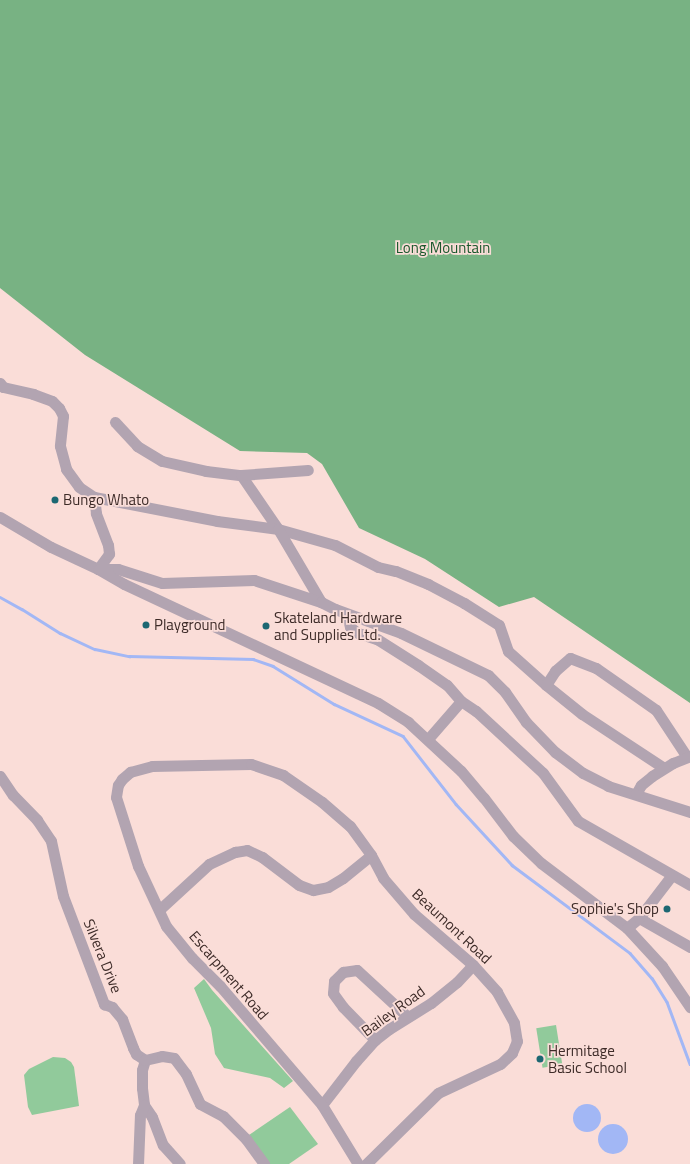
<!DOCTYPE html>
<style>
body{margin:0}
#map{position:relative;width:690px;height:1164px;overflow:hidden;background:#faddd8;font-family:"Titillium Web",sans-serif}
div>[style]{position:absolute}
.green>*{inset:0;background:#91ca9b;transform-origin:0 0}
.forest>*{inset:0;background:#78b283}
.water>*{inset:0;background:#a2b7f5}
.round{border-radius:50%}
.stream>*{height:2.5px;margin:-1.25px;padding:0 1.25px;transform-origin:1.25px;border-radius:1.25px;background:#a2b7f5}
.minor>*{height:11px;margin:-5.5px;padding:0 5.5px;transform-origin:5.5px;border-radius:5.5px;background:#b2a4b1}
.dots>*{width:11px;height:11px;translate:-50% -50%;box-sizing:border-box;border:2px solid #faddd8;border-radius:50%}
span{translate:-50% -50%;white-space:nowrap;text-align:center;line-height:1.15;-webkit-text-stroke:3.5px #faddd8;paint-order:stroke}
.park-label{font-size:15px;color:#1a582c}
.poi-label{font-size:15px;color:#3d2b28}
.left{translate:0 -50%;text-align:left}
.right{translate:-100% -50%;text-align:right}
.street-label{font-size:15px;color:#3d2b28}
</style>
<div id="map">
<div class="green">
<div style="clip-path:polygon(204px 979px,212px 990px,293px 1081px,284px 1088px,270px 1078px,224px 1068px,215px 1054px,211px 1028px,194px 988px)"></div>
<div style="left:556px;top:1025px;width:40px;height:20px;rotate:81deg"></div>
<div style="clip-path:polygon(53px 1057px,65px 1058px,71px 1062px,74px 1067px,79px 1106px,32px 1115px,28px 1107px,24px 1075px,29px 1069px)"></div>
<div style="clip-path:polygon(290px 1107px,318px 1144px,289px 1164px,270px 1164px,249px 1135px)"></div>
</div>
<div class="forest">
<div style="clip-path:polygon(0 0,690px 0,690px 703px,534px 597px,499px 607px,425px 559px,359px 528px,322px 464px,307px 453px,240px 451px,85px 355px,0 288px)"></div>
</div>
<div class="water">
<div class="round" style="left:573px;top:1104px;width:28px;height:28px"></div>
<div class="round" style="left:598px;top:1124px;width:30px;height:30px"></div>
</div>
<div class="stream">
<div style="left:0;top:597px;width:25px;rotate:29deg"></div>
<div style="left:22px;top:609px;width:45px;rotate:32.3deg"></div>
<div style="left:60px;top:633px;width:38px;rotate:25deg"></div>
<div style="left:95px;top:649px;width:35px;rotate:12deg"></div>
<div style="left:129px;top:656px;width:124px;rotate:1.4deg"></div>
<div style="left:253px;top:659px;width:21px;rotate:19deg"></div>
<div style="left:273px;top:666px;width:72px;rotate:31.9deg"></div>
<div style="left:334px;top:704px;width:76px;rotate:24.9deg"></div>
<div style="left:403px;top:736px;width:86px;rotate:52.1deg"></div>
<div style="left:456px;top:804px;width:83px;rotate:47.4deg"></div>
<div style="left:512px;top:865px;width:147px;rotate:36.7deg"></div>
<div style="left:630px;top:953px;width:33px;rotate:49deg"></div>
<div style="left:652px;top:978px;width:28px;rotate:58deg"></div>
<div style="left:667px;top:1002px;width:66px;rotate:69.6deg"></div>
</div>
<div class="minor">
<div style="left:0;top:383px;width:5px;rotate:53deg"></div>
<div style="left:3px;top:387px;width:31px;rotate:13deg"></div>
<div style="left:33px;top:394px;width:20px;rotate:20deg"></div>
<div style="left:52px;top:401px;width:10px;rotate:45deg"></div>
<div style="left:59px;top:408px;width:9px;rotate:63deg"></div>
<div style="left:63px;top:416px;width:30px;rotate:96deg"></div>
<div style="left:60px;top:446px;width:24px;rotate:75deg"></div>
<div style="left:66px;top:469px;width:22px;rotate:54deg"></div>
<div style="left:79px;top:487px;width:18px;rotate:34deg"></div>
<div style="left:115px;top:422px;width:33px;rotate:47deg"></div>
<div style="left:137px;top:446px;width:29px;rotate:31deg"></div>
<div style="left:162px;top:461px;width:45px;rotate:12.8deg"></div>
<div style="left:206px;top:471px;width:35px;rotate:7deg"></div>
<div style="left:241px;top:475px;width:65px;rotate:55.6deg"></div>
<div style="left:278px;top:529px;width:59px;rotate:15.7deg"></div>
<div style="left:335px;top:545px;width:48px;rotate:27.1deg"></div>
<div style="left:378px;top:567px;width:18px;rotate:13deg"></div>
<div style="left:396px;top:571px;width:35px;rotate:22deg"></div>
<div style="left:428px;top:584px;width:41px;rotate:27.8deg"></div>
<div style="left:464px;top:603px;width:41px;rotate:32.2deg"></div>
<div style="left:499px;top:625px;width:28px;rotate:71deg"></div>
<div style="left:508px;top:651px;width:51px;rotate:41.8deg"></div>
<div style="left:546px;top:685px;width:46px;rotate:38.9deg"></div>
<div style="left:582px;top:714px;width:98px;rotate:33.4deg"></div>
<div style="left:241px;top:475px;width:67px;rotate:-4.3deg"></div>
<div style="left:0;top:517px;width:59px;rotate:30.5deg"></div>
<div style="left:51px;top:547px;width:52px;rotate:25.1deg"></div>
<div style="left:98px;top:569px;width:30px;rotate:30deg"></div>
<div style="left:124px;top:584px;width:280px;rotate:25.1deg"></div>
<div style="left:378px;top:703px;width:36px;rotate:32deg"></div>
<div style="left:408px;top:722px;width:72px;rotate:42.8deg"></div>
<div style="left:461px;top:771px;width:35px;rotate:50deg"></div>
<div style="left:484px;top:798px;width:48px;rotate:52.7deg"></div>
<div style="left:513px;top:836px;width:39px;rotate:44deg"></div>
<div style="left:541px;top:863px;width:108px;rotate:37.1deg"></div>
<div style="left:627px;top:928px;width:52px;rotate:47.4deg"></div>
<div style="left:662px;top:966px;width:50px;rotate:55.7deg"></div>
<div style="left:98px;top:569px;width:19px;rotate:-54deg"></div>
<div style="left:109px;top:554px;width:9px;rotate:-96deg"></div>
<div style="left:108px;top:545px;width:34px;rotate:-111deg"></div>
<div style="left:96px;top:513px;width:16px;rotate:-97deg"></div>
<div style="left:94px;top:497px;width:125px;rotate:11deg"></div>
<div style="left:217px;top:521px;width:62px;rotate:7.5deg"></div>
<div style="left:278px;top:529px;width:85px;rotate:59.5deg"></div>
<div style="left:99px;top:569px;width:19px"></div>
<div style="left:118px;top:569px;width:46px;rotate:17.7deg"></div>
<div style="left:162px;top:583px;width:92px;rotate:-1.9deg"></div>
<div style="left:254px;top:580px;width:71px;rotate:18.2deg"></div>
<div style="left:321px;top:602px;width:16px;rotate:27deg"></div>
<div style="left:335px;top:609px;width:70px;rotate:20deg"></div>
<div style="left:401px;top:633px;width:97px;rotate:25.8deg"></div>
<div style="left:488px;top:675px;width:24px;rotate:45deg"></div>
<div style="left:505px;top:692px;width:37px;rotate:55deg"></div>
<div style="left:526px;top:722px;width:42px;rotate:46deg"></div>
<div style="left:555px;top:752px;width:35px;rotate:37deg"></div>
<div style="left:583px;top:773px;width:28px;rotate:27deg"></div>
<div style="left:608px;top:786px;width:86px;rotate:17.6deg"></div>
<div style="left:347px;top:614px;width:13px;rotate:77deg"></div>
<div style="left:350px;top:627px;width:10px;rotate:37deg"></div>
<div style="left:358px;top:633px;width:20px;rotate:18deg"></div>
<div style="left:377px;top:639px;width:49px;rotate:32.4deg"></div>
<div style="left:418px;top:665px;width:35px;rotate:35deg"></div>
<div style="left:447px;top:685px;width:21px;rotate:49deg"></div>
<div style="left:461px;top:701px;width:18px;rotate:34deg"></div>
<div style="left:476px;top:711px;width:91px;rotate:42.8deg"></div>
<div style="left:543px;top:773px;width:59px;rotate:53.9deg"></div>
<div style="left:578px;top:821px;width:129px;rotate:29.7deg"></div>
<div style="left:546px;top:685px;width:17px;rotate:-57deg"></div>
<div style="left:555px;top:671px;width:20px;rotate:-41deg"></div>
<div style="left:570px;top:658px;width:28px;rotate:21deg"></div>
<div style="left:596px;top:668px;width:73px;rotate:35deg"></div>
<div style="left:656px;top:710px;width:56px;rotate:56.6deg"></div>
<div style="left:428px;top:739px;width:50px;rotate:-49deg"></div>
<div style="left:0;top:776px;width:23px;rotate:56deg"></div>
<div style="left:13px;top:795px;width:35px;rotate:46deg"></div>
<div style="left:37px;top:820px;width:25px;rotate:56deg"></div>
<div style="left:51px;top:841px;width:56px;rotate:77.7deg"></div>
<div style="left:63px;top:896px;width:116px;rotate:69.2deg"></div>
<div style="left:104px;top:1004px;width:9px;rotate:21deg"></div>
<div style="left:112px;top:1007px;width:16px;rotate:50deg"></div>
<div style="left:122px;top:1019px;width:31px;rotate:69deg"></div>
<div style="left:133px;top:1048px;width:7px;rotate:63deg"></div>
<div style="left:136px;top:1054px;width:11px;rotate:34deg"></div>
<div style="left:145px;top:1060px;width:10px;rotate:107deg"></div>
<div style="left:142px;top:1070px;width:18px;rotate:90deg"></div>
<div style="left:142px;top:1088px;width:17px;rotate:83deg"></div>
<div style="left:144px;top:1105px;width:14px;rotate:56deg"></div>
<div style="left:152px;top:1117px;width:30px;rotate:69deg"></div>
<div style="left:163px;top:1145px;width:25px;rotate:48deg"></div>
<div style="left:636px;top:794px;width:10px;rotate:-61deg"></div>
<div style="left:641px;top:785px;width:14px;rotate:-39deg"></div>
<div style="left:652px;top:776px;width:25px;rotate:-32deg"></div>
<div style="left:673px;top:763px;width:18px;rotate:-22deg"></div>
<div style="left:159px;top:910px;width:68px;rotate:-42.6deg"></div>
<div style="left:209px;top:864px;width:29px;rotate:-25deg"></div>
<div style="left:235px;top:852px;width:12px;rotate:-9deg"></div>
<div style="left:247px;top:850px;width:17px;rotate:25deg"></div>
<div style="left:262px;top:857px;width:46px;rotate:37.1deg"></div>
<div style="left:299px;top:885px;width:15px;rotate:20deg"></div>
<div style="left:313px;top:890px;width:15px;rotate:-11deg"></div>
<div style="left:328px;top:887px;width:17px;rotate:-31deg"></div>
<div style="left:343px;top:878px;width:36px;rotate:-39deg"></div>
<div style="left:639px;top:918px;width:59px;rotate:29.6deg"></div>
<div style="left:627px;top:928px;width:16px;rotate:-40deg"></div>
<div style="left:639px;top:918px;width:54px;rotate:-52.5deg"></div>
<div style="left:375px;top:1040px;width:46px;rotate:-134.1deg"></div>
<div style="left:343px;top:1007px;width:17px;rotate:-126deg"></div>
<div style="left:333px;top:993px;width:12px;rotate:-85deg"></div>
<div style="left:334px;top:981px;width:13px;rotate:-45deg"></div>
<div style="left:343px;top:972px;width:14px;rotate:-8deg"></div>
<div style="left:357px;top:970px;width:69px;rotate:42.7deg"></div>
<div style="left:145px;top:1060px;width:17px;rotate:-13deg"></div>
<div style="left:162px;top:1056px;width:12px;rotate:9deg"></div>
<div style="left:174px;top:1058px;width:20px;rotate:53deg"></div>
<div style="left:186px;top:1074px;width:33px;rotate:65deg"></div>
<div style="left:200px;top:1104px;width:26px;rotate:28deg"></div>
<div style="left:223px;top:1116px;width:33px;rotate:45deg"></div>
<div style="left:246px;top:1139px;width:31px;rotate:54deg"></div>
<div style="left:322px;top:1105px;width:56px;rotate:-52.3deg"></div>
<div style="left:356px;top:1061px;width:28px;rotate:-48deg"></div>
<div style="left:375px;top:1040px;width:18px;rotate:-38deg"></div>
<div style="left:389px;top:1029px;width:49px;rotate:-31.8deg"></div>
<div style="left:431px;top:1003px;width:33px;rotate:-39deg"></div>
<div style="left:457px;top:982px;width:23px;rotate:-47deg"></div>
<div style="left:138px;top:1164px;width:49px;rotate:-87.7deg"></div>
<div style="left:140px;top:1115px;width:11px;rotate:-68deg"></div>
<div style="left:358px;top:1164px;width:69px;rotate:-121.4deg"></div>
<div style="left:322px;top:1105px;width:157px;rotate:-130.6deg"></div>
<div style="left:220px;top:986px;width:40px;rotate:-135deg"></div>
<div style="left:192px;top:958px;width:41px;rotate:-129.1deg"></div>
<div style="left:166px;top:926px;width:66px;rotate:-115deg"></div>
<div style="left:138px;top:866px;width:72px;rotate:-107.7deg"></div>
<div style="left:116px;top:797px;width:12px;rotate:-81deg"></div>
<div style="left:118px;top:785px;width:7px;rotate:-56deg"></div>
<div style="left:122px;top:779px;width:11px;rotate:-41deg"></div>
<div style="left:130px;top:772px;width:23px;rotate:-15deg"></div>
<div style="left:152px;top:766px;width:99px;rotate:-1.2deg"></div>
<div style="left:251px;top:764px;width:34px;rotate:19deg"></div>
<div style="left:283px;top:775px;width:47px;rotate:34.7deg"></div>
<div style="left:322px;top:802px;width:37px;rotate:41deg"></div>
<div style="left:350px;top:826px;width:36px;rotate:54deg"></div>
<div style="left:371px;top:855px;width:26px;rotate:62deg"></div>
<div style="left:383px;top:878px;width:48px;rotate:49.3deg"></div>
<div style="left:414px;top:914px;width:78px;rotate:40.8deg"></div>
<div style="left:473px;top:965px;width:36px;rotate:48deg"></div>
<div style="left:497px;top:992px;width:35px;rotate:61deg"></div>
<div style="left:514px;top:1023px;width:18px;rotate:81deg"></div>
<div style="left:517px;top:1041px;width:13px;rotate:113deg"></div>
<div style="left:512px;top:1053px;width:16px;rotate:137deg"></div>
<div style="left:500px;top:1064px;width:68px;rotate:154.9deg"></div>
<div style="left:438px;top:1093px;width:101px;rotate:135.4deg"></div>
</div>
<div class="dots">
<div style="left:55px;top:500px;background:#1c6772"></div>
<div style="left:146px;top:625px;background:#1c6772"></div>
<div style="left:266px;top:626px;background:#1c6772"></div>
<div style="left:667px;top:909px;background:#1c6772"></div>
<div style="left:540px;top:1059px;background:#1c6772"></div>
</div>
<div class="park-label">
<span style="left:443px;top:248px">Long Mountain</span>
</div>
<div class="poi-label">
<span class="left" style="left:63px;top:500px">Bungo Whato</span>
<span class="left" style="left:274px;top:626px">Skateland Hardware<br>and Supplies Ltd.</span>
<span class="left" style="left:154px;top:625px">Playground</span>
<span class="right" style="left:659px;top:909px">Sophie's Shop</span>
<span class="left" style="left:548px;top:1059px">Hermitage<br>Basic School</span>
</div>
<div class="street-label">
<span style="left:452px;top:926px;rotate:43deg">Beaumont Road</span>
<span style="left:103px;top:956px;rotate:68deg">Silvera Drive</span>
<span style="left:229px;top:975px;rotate:49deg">Escarpment Road</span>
<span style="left:393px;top:1011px;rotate:-36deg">Bailey Road</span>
</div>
</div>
